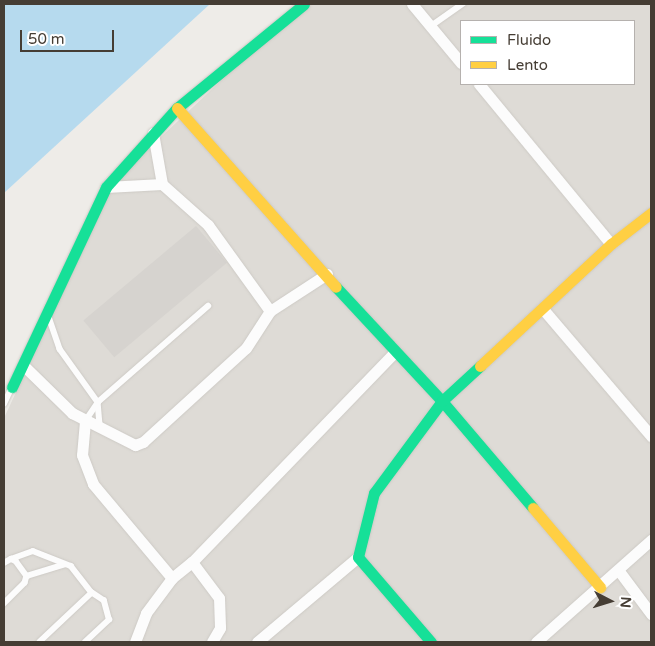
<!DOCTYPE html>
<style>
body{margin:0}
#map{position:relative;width:655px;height:646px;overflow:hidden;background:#eeece8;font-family:"Varela Round",sans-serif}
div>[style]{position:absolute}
.industrial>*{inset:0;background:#dedbd6}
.water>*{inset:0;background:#b6daee}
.building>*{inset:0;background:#d6d3cf;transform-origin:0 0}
.roads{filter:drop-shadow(0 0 1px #cdcac5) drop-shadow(0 0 1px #cdcac5)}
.lane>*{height:5.5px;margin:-2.75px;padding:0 2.75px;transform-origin:2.75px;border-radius:2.75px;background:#fcfcfc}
.street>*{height:11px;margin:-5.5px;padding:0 5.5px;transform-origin:5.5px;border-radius:5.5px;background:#fcfcfc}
.fast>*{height:11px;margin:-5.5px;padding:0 5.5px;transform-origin:5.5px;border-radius:5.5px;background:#16e098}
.slow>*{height:11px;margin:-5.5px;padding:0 5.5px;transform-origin:5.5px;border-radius:5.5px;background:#ffcf43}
span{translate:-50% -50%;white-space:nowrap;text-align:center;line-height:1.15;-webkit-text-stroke:4px #fff;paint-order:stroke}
.frame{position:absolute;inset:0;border:5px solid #453d34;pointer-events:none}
.legend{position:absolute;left:460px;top:20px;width:175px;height:65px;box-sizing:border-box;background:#fff;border:1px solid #b5b1ae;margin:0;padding:6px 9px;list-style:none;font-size:15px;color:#453d34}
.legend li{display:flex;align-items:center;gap:10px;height:25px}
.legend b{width:25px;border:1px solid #b5b1ae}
.north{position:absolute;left:585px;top:576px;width:50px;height:50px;-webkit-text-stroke:4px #fff;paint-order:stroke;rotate:95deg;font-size:14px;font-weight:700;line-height:20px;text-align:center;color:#453d34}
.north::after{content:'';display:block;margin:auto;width:18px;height:22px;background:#453d34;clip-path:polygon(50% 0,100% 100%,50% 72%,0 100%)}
.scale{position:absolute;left:20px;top:30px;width:94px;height:22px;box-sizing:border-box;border:2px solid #453d34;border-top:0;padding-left:6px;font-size:15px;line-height:18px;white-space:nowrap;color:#453d34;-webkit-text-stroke:4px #fff;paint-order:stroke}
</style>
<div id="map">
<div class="industrial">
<div style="clip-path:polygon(evenodd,303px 4px,651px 4px,651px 642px,4px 642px,4px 418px,116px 179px,303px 4px,461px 21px,634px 21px,634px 84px,461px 84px,461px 21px)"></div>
</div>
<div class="water">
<div style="clip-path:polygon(4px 4px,210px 4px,4px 193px)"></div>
</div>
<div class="building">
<div style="left:196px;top:226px;width:48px;height:147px;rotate:50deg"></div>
</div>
<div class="roads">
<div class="lane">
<div style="left:431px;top:26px;width:39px;rotate:-35deg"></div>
<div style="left:49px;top:317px;width:34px;rotate:71deg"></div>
<div style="left:60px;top:349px;width:65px;rotate:54.4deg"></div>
<div style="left:98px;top:402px;width:24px;rotate:85deg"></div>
<div style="left:4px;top:404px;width:17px;rotate:-65deg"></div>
<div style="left:86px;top:420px;width:22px;rotate:-56deg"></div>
<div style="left:98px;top:402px;width:146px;rotate:-41.1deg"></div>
<div style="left:11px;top:559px;width:23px;rotate:-20deg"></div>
<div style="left:33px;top:551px;width:41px;rotate:21.5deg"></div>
<div style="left:71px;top:566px;width:34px;rotate:52deg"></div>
<div style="left:92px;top:593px;width:71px;rotate:136.7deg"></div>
<div style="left:4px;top:563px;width:8px;rotate:-30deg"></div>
<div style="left:11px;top:559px;width:5px;rotate:22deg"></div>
<div style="left:16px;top:561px;width:19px;rotate:54deg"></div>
<div style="left:27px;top:576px;width:7px;rotate:106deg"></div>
<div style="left:25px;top:583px;width:30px;rotate:135deg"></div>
<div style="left:27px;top:576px;width:38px;rotate:-17deg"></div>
<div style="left:85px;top:642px;width:33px;rotate:-43deg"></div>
<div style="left:109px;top:620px;width:20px;rotate:-105deg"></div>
<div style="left:104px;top:601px;width:14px;rotate:-146deg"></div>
</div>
<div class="street">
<div style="left:412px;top:4px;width:77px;rotate:50.3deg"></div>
<div style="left:479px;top:84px;width:207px;rotate:50.5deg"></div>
<div style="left:153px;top:133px;width:52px;rotate:80deg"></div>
<div style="left:162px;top:184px;width:62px;rotate:41.7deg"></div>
<div style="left:208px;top:225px;width:106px;rotate:54.2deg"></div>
<div style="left:270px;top:311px;width:68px;rotate:-33deg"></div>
<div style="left:106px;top:187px;width:56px;rotate:-3.1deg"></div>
<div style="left:543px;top:309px;width:167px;rotate:49.6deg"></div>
<div style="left:23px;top:365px;width:69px;rotate:44.4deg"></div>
<div style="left:72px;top:413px;width:71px;rotate:26.9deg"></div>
<div style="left:135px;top:445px;width:9px;rotate:-21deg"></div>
<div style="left:143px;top:442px;width:139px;rotate:-42.4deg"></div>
<div style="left:246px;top:348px;width:44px;rotate:-57deg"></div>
<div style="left:85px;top:421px;width:34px;rotate:95deg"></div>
<div style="left:82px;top:455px;width:31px;rotate:69deg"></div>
<div style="left:93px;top:484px;width:123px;rotate:50deg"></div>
<div style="left:192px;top:562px;width:45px;rotate:53.1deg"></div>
<div style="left:219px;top:598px;width:30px;rotate:88deg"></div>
<div style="left:220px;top:628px;width:16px;rotate:120deg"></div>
<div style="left:619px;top:571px;width:54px;rotate:53.3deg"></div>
<div style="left:135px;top:642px;width:31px;rotate:-69deg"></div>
<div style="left:146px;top:613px;width:44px;rotate:-53.4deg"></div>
<div style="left:172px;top:578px;width:26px;rotate:-39deg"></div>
<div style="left:192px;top:562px;width:292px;rotate:-46deg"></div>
<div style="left:257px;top:642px;width:132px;rotate:-40.1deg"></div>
<div style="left:536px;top:642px;width:154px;rotate:-41.6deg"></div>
</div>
<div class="fast">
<div style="left:336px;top:287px;width:156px;rotate:47.1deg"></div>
<div style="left:442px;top:401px;width:140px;rotate:49.6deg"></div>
<div style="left:12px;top:387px;width:221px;rotate:-64.8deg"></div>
<div style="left:106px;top:187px;width:106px;rotate:-48.1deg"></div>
<div style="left:177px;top:108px;width:164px;rotate:-39.3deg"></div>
<div style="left:431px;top:642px;width:112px;rotate:-130.7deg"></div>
<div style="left:358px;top:557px;width:66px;rotate:-76deg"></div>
<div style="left:374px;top:493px;width:114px;rotate:-53.5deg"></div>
<div style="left:442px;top:401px;width:52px;rotate:-42.6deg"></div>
</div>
<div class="slow">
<div style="left:177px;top:108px;width:239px;rotate:48.4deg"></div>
<div style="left:480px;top:366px;width:179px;rotate:-43deg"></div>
<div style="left:611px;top:244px;width:51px;rotate:-37.8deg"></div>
<div style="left:533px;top:508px;width:104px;rotate:49.7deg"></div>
</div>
</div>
<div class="frame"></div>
<ul class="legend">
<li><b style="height:6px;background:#16e098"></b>Fluido</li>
<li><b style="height:6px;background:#ffcf43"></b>Lento</li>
</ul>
<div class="north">N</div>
<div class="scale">50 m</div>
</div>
